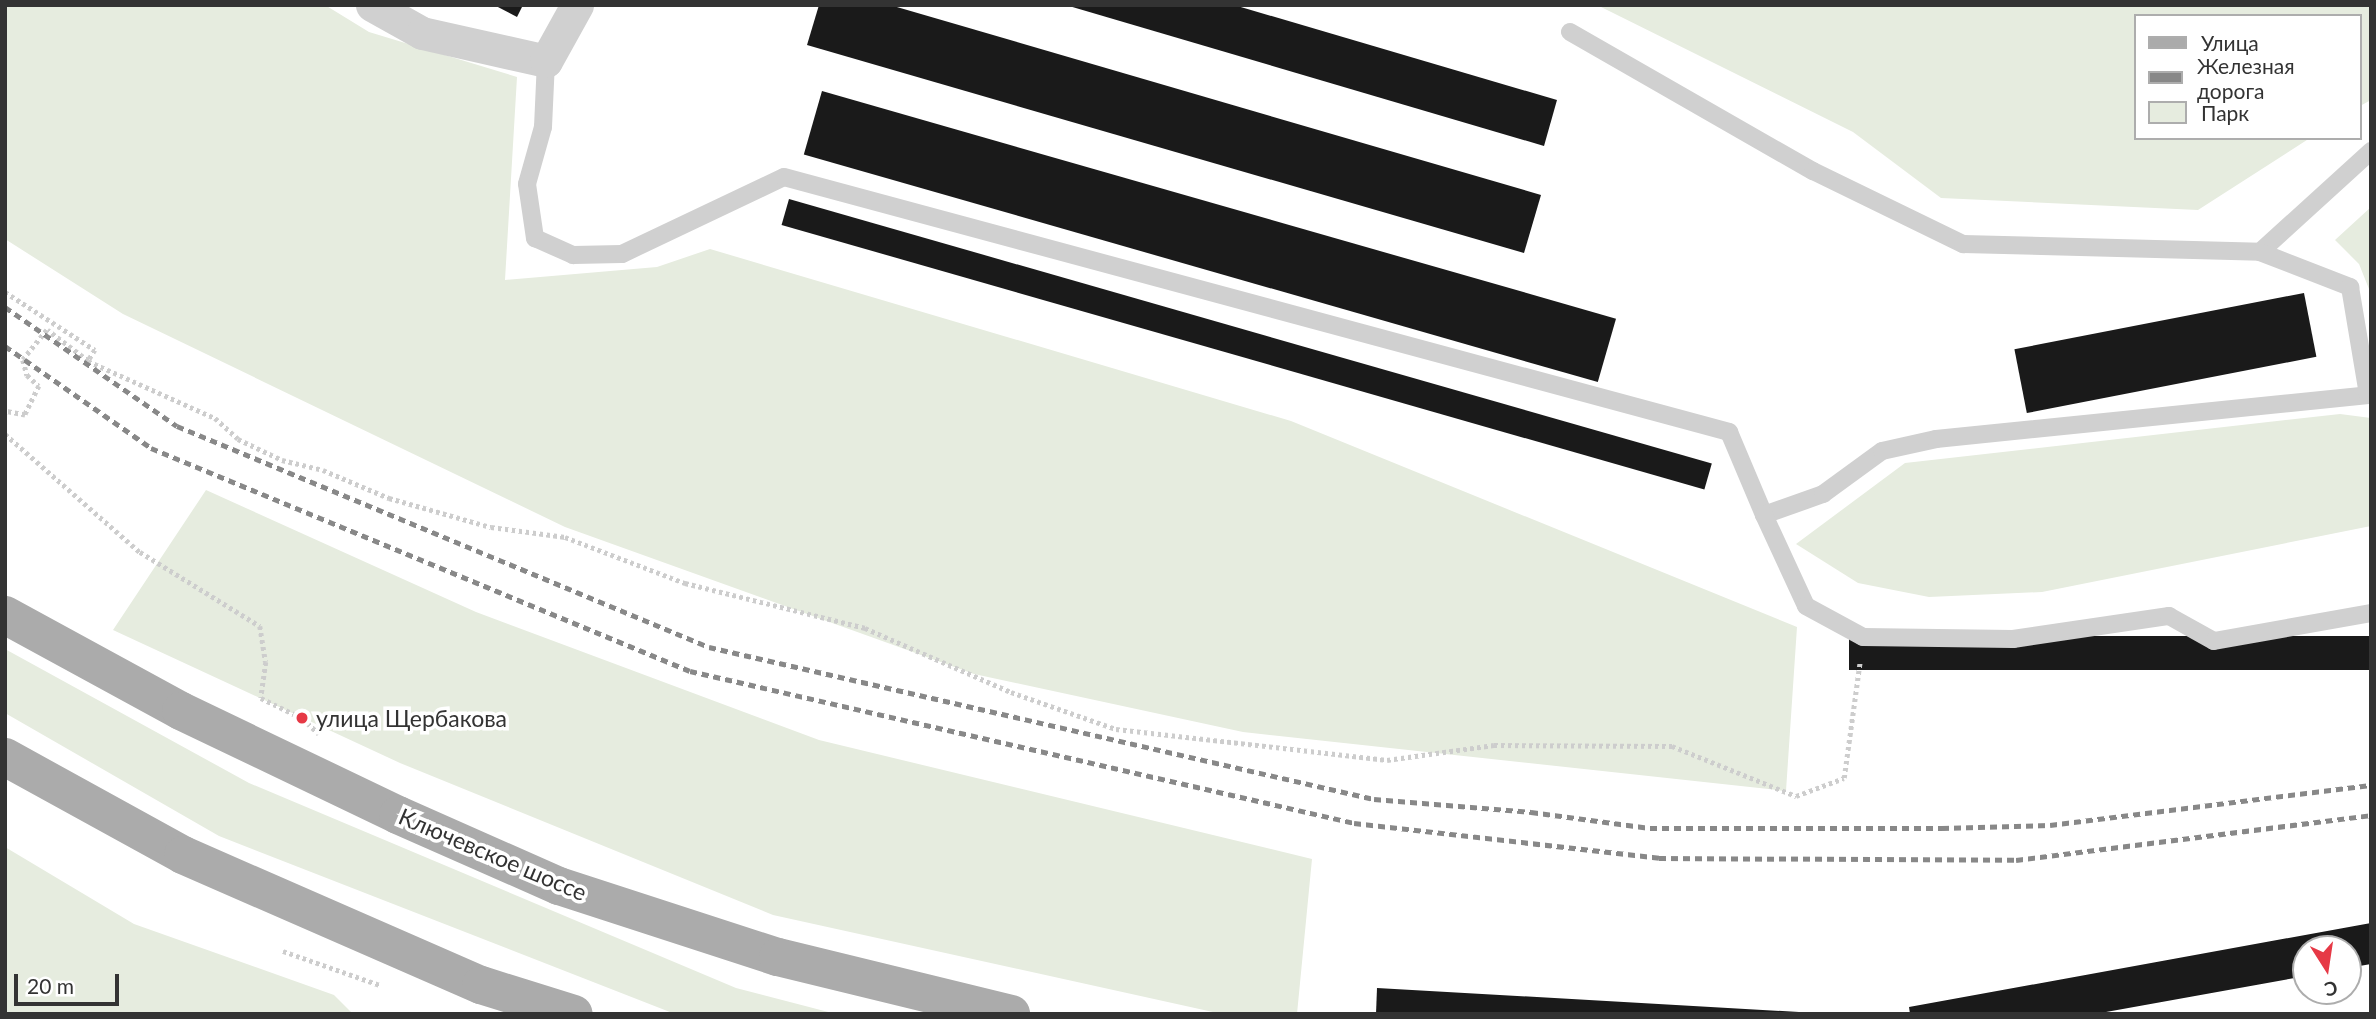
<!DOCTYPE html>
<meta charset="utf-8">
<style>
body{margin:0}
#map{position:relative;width:2376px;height:1019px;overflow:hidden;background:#fff;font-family:Lato,sans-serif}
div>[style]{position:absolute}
.green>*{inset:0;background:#e6ecdf}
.building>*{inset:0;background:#1a1a1a;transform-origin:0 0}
.path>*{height:4.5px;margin-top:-2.25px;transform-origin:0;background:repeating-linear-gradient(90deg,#cdcdcd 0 3.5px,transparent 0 7px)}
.service>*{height:18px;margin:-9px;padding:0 9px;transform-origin:9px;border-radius:9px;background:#d0d0d0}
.minor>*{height:33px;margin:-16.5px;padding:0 16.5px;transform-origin:16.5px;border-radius:16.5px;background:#d0d0d0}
.primary>*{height:38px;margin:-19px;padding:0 19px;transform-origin:19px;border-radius:19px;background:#ababab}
.rail>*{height:5px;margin-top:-2.5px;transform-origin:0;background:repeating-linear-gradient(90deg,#888 0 7px,transparent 0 12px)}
.dots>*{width:19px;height:19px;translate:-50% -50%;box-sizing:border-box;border:4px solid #fff;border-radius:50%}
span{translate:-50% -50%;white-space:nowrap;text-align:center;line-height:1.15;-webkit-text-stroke:7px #fff;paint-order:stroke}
.poi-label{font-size:23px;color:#333}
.left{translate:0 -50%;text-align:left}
.street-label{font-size:23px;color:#333}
.frame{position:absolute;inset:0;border:7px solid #333;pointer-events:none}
.legend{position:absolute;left:2134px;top:14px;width:228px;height:126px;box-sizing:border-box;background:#fff;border:2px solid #adadad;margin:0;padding:9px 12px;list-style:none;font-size:21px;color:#333}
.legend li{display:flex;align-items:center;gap:14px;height:35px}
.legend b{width:35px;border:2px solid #adadad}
.north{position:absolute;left:2292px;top:935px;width:70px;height:70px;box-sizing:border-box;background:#fff;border:2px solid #adadad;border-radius:50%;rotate:168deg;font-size:19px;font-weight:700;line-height:28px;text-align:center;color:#333}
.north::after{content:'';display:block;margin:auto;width:24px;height:32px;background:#e63946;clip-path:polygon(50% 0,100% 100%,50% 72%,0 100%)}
.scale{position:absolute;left:14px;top:974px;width:105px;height:32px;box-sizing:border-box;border:4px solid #333;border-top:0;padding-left:9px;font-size:21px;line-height:24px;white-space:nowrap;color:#333;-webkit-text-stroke:5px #fff;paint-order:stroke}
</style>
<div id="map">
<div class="green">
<div style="clip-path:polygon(5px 5px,325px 5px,369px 32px,517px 77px,505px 280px,657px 267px,710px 249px,1291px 421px,1797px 627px,1786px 791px,1243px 732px,974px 674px,565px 527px,123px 314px,5px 239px)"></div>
<div style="clip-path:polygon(1597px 5px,2371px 5px,2371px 100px,2360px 106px,2360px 16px,2136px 16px,2136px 138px,2310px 138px,2198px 210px,1941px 198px,1853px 132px)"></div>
<div style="clip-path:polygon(2371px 207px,2371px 294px,2359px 264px,2335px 240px)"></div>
<div style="clip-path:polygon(2340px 414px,2371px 418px,2371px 526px,2042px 592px,1929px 597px,1858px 583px,1796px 544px,1905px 463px)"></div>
<div style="clip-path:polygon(206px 490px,476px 612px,819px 740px,1312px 859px,1297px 1014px,1222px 1014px,773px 915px,400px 763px,113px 630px)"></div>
<div style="clip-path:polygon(5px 649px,249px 783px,736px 988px,836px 1014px,675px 1014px,219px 836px,5px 713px)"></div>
<div style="clip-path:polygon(5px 847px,134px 924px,334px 995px,353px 1014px,5px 1014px)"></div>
</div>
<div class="building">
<div style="clip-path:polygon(494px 5px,523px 5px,517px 17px)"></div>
<div style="clip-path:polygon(819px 5px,890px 5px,1541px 195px,1524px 253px,807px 45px)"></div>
<div style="clip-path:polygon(1234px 5px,1557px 100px,1544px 146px,1069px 6px)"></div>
<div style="left:822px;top:91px;width:826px;height:66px;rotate:16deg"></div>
<div style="left:789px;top:199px;width:960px;height:27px;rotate:16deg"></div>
<div style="left:2304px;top:293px;width:65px;height:295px;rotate:79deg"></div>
<div style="left:2371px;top:636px;width:34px;height:522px;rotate:90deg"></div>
<div style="clip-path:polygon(2371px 923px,2371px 964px,2348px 968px,2348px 949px,2306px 949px,2306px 976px,2095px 1014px,1910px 1014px,1909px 1007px)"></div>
<div style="clip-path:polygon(1377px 988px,1799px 1012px,1799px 1014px,1376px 1014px)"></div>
</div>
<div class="path">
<div style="left:5px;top:292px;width:107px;rotate:32.8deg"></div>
<div style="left:95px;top:350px;width:13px;rotate:122deg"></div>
<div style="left:88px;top:361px;width:51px;rotate:-142.9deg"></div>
<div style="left:47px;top:330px;width:38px;rotate:129deg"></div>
<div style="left:23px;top:360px;width:16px;rotate:75deg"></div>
<div style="left:27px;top:375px;width:16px;rotate:43deg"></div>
<div style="left:39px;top:386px;width:32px;rotate:116deg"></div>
<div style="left:25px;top:415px;width:20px;rotate:-169deg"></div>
<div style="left:88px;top:361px;width:139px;rotate:24.2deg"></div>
<div style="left:215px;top:418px;width:31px;rotate:42deg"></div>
<div style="left:238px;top:439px;width:49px;rotate:25.5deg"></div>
<div style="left:282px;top:460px;width:42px;rotate:13.7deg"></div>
<div style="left:323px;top:470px;width:72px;rotate:23deg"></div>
<div style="left:389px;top:498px;width:106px;rotate:15.9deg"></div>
<div style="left:491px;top:527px;width:75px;rotate:7.7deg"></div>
<div style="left:565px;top:537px;width:129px;rotate:21deg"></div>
<div style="left:685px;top:583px;width:186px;rotate:14deg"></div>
<div style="left:865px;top:628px;width:159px;rotate:23.7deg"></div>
<div style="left:1011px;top:692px;width:111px;rotate:19.4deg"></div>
<div style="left:1116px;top:729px;width:273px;rotate:6.5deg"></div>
<div style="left:1387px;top:760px;width:108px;rotate:-8deg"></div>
<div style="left:1494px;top:745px;width:178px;rotate:0.3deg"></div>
<div style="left:1672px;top:746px;width:134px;rotate:22deg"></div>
<div style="left:1796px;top:796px;width:51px;rotate:-20.6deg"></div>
<div style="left:1844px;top:778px;width:118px;rotate:-82.2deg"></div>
<div style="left:5px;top:434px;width:179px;rotate:41.2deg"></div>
<div style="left:140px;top:552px;width:141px;rotate:31.7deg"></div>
<div style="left:260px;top:626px;width:36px;rotate:81deg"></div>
<div style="left:266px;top:662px;width:36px;rotate:98deg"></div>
<div style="left:261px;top:698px;width:46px;rotate:26deg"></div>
<div style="left:302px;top:718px;width:23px;rotate:43deg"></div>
<div style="left:283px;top:951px;width:103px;rotate:19.3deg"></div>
</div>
<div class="service">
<div style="left:1570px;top:32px;width:280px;rotate:29.8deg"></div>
<div style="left:1813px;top:171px;width:167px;rotate:26deg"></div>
<div style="left:1963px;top:244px;width:297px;rotate:1.5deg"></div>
<div style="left:2260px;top:252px;width:150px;rotate:-42.3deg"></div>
<div style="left:546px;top:61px;width:66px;rotate:92.6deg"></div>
<div style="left:543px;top:127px;width:59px;rotate:105.7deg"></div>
<div style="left:527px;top:184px;width:55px;rotate:81.6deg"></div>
<div style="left:535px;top:238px;width:42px;rotate:24.1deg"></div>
<div style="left:573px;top:255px;width:49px;rotate:-1.2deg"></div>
<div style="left:622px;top:254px;width:179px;rotate:-25.4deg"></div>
<div style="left:784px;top:177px;width:979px;rotate:15.1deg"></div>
<div style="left:1729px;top:432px;width:90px;rotate:67.1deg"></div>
<div style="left:1764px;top:515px;width:63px;rotate:-19.6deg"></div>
<div style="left:1823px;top:494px;width:73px;rotate:-36.1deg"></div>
<div style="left:1882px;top:451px;width:55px;rotate:-12.5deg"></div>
<div style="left:1936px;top:439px;width:437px;rotate:-5.8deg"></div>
<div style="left:2260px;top:252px;width:97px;rotate:21.3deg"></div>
<div style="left:2350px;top:287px;width:109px;rotate:80.5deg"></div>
<div style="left:1764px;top:515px;width:100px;rotate:65.2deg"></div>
<div style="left:1806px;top:606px;width:65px;rotate:28.5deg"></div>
<div style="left:1863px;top:637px;width:150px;rotate:0.8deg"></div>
<div style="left:2013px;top:639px;width:158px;rotate:-8.4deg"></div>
<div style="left:2169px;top:616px;width:51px;rotate:29.1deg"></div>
<div style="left:2214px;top:641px;width:159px;rotate:-10.1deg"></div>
</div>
<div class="minor">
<div style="left:372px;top:5px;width:57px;rotate:29.2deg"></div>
<div style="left:422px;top:33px;width:127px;rotate:12.7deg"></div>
<div style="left:546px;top:61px;width:64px;rotate:-61deg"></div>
</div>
<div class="primary">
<div style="left:5px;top:615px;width:200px;rotate:28.6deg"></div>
<div style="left:181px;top:711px;width:241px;rotate:25.6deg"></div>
<div style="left:398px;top:815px;width:176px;rotate:23.8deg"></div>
<div style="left:559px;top:886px;width:230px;rotate:18deg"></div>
<div style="left:778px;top:957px;width:240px;rotate:13.7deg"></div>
<div style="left:5px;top:757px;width:203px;rotate:28.8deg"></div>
<div style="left:183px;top:855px;width:325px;rotate:23.6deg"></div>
<div style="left:481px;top:985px;width:97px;rotate:17.3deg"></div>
</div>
<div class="rail">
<div style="left:5px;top:307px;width:209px;rotate:34.7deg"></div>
<div style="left:177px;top:426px;width:576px;rotate:22.56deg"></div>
<div style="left:709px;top:647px;width:682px;rotate:12.88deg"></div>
<div style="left:1374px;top:799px;width:158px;rotate:4.7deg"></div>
<div style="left:1531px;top:812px;width:120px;rotate:7.7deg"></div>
<div style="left:1650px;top:828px;width:292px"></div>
<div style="left:1942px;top:828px;width:108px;rotate:-1.6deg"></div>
<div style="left:2050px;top:825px;width:323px;rotate:-7.1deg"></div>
<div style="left:5px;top:346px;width:178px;rotate:34.9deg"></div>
<div style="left:151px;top:448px;width:583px;rotate:22.48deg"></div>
<div style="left:690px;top:671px;width:681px;rotate:12.89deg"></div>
<div style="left:1354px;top:823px;width:307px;rotate:6.5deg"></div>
<div style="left:1659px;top:858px;width:357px;rotate:0.3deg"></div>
<div style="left:2016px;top:860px;width:358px;rotate:-7.2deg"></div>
</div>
<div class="dots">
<div style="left:302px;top:718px;background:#e63946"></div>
</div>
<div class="poi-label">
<span class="left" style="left:316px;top:718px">улица Щербакова</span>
</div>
<div class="street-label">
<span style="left:493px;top:854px;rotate:23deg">Ключевское шоссе</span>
</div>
<div class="frame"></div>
<ul class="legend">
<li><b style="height:9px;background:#ababab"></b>Улица</li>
<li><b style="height:9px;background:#888"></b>Железная дорога</li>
<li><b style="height:19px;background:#e6ecdf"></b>Парк</li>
</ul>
<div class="north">С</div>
<div class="scale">20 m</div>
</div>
